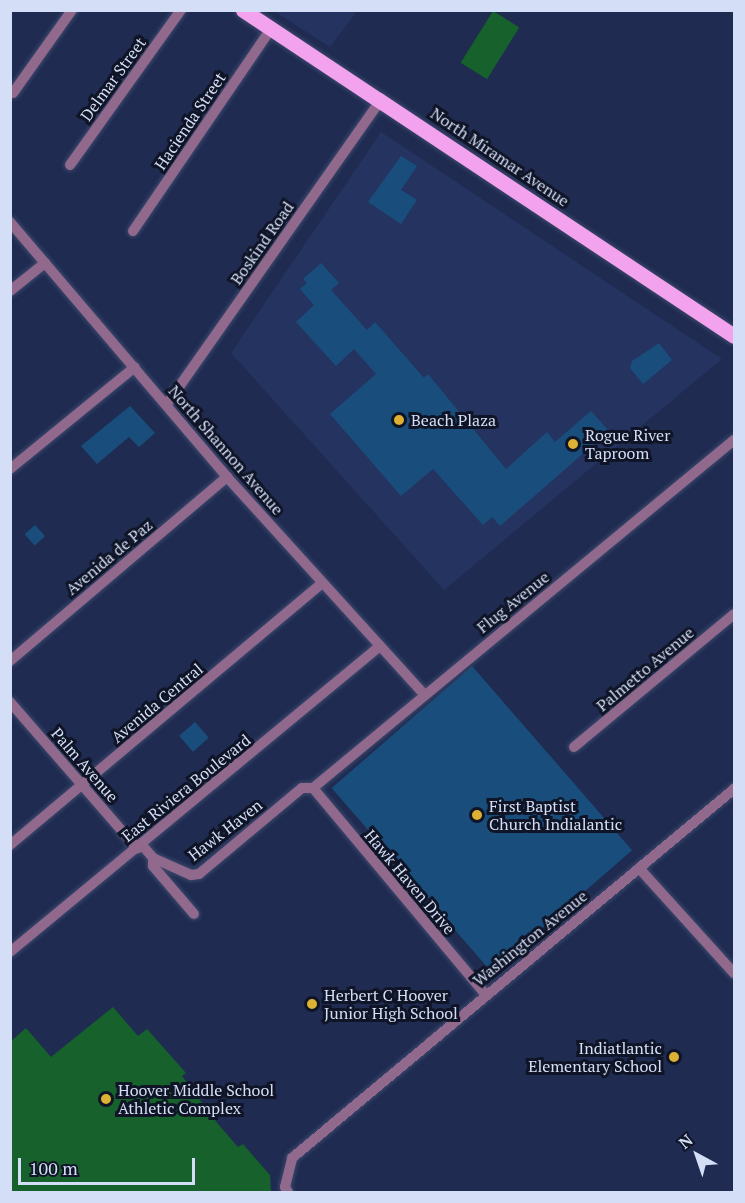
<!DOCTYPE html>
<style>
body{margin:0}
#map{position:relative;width:745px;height:1203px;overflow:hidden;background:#1f2b51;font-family:"PT Serif",serif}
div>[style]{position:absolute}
.built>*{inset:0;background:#253360}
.green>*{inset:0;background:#16612c;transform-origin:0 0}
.building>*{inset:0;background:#194e7c;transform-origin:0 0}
.roads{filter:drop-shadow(0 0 2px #3c486b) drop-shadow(0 0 2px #3c486b)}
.street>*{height:10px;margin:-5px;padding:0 5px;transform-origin:5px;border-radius:5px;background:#90698d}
.primary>*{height:15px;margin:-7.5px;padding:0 7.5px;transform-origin:7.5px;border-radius:7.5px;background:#f3a2ee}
.dots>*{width:16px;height:16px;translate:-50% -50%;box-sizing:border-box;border:3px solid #0f1526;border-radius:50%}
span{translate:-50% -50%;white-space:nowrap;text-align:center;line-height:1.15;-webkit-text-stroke:6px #0f1526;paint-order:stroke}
.street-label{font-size:16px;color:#d4def6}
.poi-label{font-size:16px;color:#d4def6}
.left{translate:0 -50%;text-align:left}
.right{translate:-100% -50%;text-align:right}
.frame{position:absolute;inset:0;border:12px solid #d4def6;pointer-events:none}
.north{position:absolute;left:667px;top:1125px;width:60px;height:60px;-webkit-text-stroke:4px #0f1526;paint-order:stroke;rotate:320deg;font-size:16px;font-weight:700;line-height:24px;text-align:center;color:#d4def6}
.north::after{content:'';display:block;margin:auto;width:21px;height:27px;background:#d4def6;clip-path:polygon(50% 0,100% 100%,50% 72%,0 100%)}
.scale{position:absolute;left:18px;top:1158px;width:177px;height:27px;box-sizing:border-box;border:3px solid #d4def6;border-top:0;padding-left:8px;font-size:18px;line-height:21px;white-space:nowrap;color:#d4def6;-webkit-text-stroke:4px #0f1526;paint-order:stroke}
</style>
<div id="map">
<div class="built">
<div style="clip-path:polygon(274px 11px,357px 11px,330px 47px)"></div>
<div style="clip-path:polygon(381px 132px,722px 359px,444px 590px,231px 353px)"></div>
</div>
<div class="green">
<div style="left:493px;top:11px;width:31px;height:61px;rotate:32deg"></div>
<div style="clip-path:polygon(113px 1007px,138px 1036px,147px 1029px,186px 1073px,182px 1076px,218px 1124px,238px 1147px,243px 1144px,270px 1175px,271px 1192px,11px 1192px,11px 1041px,26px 1028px,51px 1057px)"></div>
</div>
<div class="building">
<div style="clip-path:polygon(401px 156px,417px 166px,401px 190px,417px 200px,401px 224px,368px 202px)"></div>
<div style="clip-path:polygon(321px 263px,339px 283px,331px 290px,367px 330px,375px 322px,424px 378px,428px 374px,506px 469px,547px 432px,555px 442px,591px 411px,609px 431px,500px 526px,492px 517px,483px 525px,433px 469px,401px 496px,330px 414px,376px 374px,354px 349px,336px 366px,296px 322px,314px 305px,300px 289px,307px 283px,303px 279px)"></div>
<div style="clip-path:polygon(659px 343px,672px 360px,643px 384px,630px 368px,632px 361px)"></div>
<div style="clip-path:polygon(130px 406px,155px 433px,139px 447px,129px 437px,97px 464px,81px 446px)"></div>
<div style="left:35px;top:525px;width:15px;height:14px;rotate:48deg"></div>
<div style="left:472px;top:666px;width:244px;height:186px;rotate:49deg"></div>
<div style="left:195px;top:722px;width:21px;height:21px;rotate:49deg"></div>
</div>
<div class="roads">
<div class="street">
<div style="left:13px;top:93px;width:102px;rotate:-54.6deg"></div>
<div style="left:70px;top:165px;width:191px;rotate:-54.4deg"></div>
<div style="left:10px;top:222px;width:335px;rotate:49.6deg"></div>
<div style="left:227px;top:477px;width:293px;rotate:47.8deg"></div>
<div style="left:133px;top:231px;width:245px;rotate:-55.7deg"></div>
<div style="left:10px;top:291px;width:45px;rotate:-38.7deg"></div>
<div style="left:167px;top:404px;width:373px;rotate:-54.9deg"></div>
<div style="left:10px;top:469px;width:161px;rotate:-39.2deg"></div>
<div style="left:10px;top:661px;width:285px;rotate:-40.3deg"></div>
<div style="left:10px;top:702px;width:194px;rotate:49deg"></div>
<div style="left:574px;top:747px;width:208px;rotate:-39.7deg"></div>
<div style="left:313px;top:788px;width:546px;rotate:-39.58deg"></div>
<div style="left:313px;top:788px;width:268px;rotate:50.1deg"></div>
<div style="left:141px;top:844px;width:18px;rotate:49deg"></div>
<div style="left:153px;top:858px;width:8px;rotate:90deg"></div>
<div style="left:153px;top:866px;width:63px;rotate:49.5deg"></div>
<div style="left:10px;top:845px;width:407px;rotate:-40deg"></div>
<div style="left:153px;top:858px;width:42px;rotate:24.1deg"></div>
<div style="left:191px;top:875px;width:8px;rotate:-7deg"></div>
<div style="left:199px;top:874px;width:134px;rotate:-39.9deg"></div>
<div style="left:302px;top:788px;width:11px"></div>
<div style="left:639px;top:868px;width:142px;rotate:47.9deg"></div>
<div style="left:10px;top:952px;width:480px;rotate:-39.6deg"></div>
<div style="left:288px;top:1192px;width:6px;rotate:-121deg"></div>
<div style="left:285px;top:1187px;width:30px;rotate:-76deg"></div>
<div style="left:292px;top:1158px;width:576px;rotate:-39.86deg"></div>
</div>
<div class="primary">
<div style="left:243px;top:10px;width:589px;rotate:33.58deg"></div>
</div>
</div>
<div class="dots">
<div style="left:399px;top:420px;background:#ddb133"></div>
<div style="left:573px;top:444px;background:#ddb133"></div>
<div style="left:477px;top:815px;background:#ddb133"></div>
<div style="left:312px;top:1004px;background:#ddb133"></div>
<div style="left:674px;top:1057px;background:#ddb133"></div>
<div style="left:106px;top:1099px;background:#ddb133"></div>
</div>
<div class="street-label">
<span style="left:113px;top:79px;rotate:-54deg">Delmar Street</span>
<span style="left:190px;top:121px;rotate:-56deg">Hacienda Street</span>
<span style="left:500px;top:157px;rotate:34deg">North Miramar Avenue</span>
<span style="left:262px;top:243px;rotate:-55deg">Boskind Road</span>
<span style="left:226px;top:450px;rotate:49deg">North Shannon Avenue</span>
<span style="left:109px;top:557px;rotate:-40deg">Avenida de Paz</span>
<span style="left:513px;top:602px;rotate:-39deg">Flug Avenue</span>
<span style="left:645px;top:669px;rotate:-40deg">Palmetto Avenue</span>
<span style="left:157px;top:703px;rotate:-40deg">Avenida Central</span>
<span style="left:85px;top:765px;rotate:49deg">Palm Avenue</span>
<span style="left:186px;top:788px;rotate:-39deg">East Riviera Boulevard</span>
<span style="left:225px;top:830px;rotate:-38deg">Hawk Haven</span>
<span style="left:410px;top:882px;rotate:50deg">Hawk Haven Drive</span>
<span style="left:530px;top:938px;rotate:-39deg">Washington Avenue</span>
</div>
<div class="poi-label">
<span class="left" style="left:411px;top:420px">Beach Plaza</span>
<span class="left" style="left:585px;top:444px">Rogue River<br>Taproom</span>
<span class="left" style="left:489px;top:815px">First Baptist<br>Church Indialantic</span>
<span class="left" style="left:324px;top:1004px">Herbert C Hoover<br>Junior High School</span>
<span class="right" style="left:662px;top:1057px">Indiatlantic<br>Elementary School</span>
<span class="left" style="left:118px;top:1099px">Hoover Middle School<br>Athletic Complex</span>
</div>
<div class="frame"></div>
<div class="north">N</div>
<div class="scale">100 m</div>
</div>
